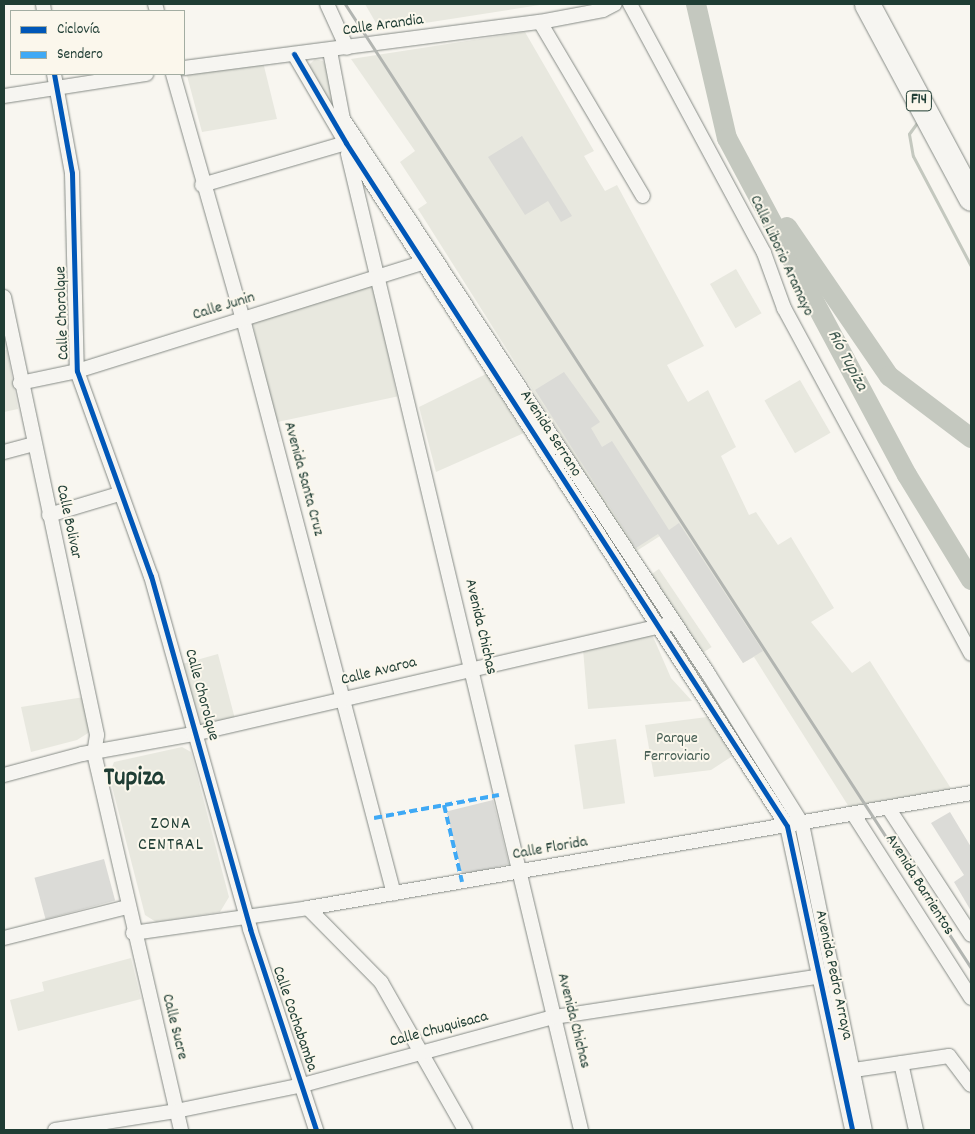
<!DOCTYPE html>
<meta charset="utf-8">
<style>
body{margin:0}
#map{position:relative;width:975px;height:1134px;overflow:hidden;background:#f8f6f0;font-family:Dekko,sans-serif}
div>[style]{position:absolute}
.built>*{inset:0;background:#e8e8df;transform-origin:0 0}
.stream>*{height:3px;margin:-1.5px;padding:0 1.5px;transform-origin:1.5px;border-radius:1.5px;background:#c4c8bf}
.river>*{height:20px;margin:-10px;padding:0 10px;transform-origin:10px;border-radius:10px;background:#c4c8bf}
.building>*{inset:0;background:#dbdbd7;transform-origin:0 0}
.roads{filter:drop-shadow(0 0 1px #868b86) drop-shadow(0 0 1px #868b86)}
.street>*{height:14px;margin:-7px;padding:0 7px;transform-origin:7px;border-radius:7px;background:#f6f5f1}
.highway>*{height:25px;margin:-12.5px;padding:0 12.5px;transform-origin:12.5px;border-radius:12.5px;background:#f6f5f1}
.rail>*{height:3px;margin:-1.5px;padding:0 1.5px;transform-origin:1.5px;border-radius:1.5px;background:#b2b5b1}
.quiet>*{height:4px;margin-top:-2px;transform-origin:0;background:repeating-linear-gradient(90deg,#3fa9f5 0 8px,transparent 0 12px)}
.cycleway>*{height:5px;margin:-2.5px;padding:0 2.5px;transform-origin:2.5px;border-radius:2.5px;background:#0057b8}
span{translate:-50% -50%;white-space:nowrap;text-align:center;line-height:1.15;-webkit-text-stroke:4px #fbf7ec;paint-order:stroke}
.shield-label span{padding:1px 4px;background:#fbf7ec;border:1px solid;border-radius:4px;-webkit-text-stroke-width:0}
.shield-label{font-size:15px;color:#1f3d34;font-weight:700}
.street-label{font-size:16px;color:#1f3d34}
.park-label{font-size:16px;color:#455d53}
.water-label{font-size:18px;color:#425b52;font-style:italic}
.neighbourhood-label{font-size:18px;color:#1f3d34;letter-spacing:1px}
.town-label{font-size:26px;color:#1f3d34;font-weight:700}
.frame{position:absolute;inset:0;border:5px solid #1f3d34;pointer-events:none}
.legend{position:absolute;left:10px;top:10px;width:175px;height:65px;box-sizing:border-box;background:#fbf7ec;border:1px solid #a3ada2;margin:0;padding:6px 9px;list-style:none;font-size:15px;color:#1f3d34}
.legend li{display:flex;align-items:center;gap:10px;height:25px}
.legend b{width:25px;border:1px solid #a3ada2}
</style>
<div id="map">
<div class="built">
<div style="clip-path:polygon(365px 4px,546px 4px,380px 30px)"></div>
<div style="clip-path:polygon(525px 32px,594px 151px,584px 156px,605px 191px,617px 185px,704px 346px,667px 365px,688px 402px,708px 390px,736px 447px,721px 456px,749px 515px,756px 512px,778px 545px,791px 537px,834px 608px,811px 622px,852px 673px,870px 661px,952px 790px,849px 807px,754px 657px,743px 663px,660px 536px,635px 552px,418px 209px,427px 203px,400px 162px,415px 151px,351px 59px)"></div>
<div style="clip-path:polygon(315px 59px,323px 61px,328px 69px,335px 111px,309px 74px,310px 64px)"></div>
<div style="clip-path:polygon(263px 62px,277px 119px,202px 132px,186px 72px)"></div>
<div style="left:736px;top:269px;width:51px;height:30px;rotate:60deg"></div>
<div style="left:373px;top:283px;width:116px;height:126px;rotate:78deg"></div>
<div style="clip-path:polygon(4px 350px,7px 350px,18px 409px,4px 412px)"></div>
<div style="clip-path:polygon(486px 374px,524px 433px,436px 472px,419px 407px)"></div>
<div style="left:800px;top:380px;width:61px;height:41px;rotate:60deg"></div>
<div style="left:659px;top:569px;width:94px;height:13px;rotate:56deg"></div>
<div style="clip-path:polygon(651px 632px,671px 678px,692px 701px,588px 709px,583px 649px)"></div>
<div style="clip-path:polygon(218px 654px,235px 719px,204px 725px,198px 723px,182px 664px)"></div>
<div style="clip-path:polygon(84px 697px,93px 730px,77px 740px,31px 752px,21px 707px)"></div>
<div style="clip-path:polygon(707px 717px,734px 755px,711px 770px,654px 777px,645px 725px)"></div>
<div style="left:616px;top:739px;width:65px;height:42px;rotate:82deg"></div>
<div style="clip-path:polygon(182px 747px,191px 752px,229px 897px,220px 912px,156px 922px,145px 915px,109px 775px,114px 762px)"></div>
<div style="clip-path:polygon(131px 958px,141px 999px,18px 1031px,10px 1000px,44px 991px,42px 982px)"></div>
</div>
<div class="stream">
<div style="left:919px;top:120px;width:17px;rotate:126deg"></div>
<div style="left:909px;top:134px;width:22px;rotate:80deg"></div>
<div style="left:913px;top:156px;width:124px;rotate:62.2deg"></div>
<div style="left:971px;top:309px;width:1px;rotate:90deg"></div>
</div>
<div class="river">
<div style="left:696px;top:4px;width:138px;rotate:77deg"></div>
<div style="left:727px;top:138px;width:382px;rotate:61.9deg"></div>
<div style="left:907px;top:475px;width:123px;rotate:58.6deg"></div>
<div style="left:787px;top:227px;width:181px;rotate:55.6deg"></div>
<div style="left:889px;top:376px;width:103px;rotate:37.1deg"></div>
</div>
<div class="building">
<div style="clip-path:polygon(522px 136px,572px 216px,561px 222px,548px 201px,525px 215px,488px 157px)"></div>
<div style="clip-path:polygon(564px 372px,600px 422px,591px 428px,602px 447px,612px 441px,669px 530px,679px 523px,763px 651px,743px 663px,658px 534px,636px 548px,535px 390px)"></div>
<div style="left:493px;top:800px;width:66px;height:48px;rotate:76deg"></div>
<div style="clip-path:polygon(950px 812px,971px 847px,971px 911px,954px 882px,964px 875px,931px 823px)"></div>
<div style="left:104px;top:859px;width:43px;height:72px;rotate:75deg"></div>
</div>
<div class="roads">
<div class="street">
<div style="left:43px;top:4px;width:7px;rotate:82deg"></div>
<div style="left:155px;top:4px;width:7px;rotate:74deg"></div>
<div style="left:327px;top:4px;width:48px;rotate:65.6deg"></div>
<div style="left:630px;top:4px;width:283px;rotate:61.7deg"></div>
<div style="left:764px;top:253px;width:59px;rotate:70deg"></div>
<div style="left:784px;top:308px;width:393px;rotate:61.6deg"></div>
<div style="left:540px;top:22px;width:202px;rotate:59.4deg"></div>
<div style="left:330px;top:51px;width:69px;rotate:79.2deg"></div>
<div style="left:343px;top:119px;width:666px;rotate:56.64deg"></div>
<div style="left:709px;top:675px;width:176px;rotate:58deg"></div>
<div style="left:802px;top:824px;width:312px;rotate:78.4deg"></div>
<div style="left:294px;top:54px;width:103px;rotate:59.7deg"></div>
<div style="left:346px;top:143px;width:813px;rotate:57.15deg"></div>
<div style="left:787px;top:826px;width:311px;rotate:77.9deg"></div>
<div style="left:184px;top:68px;width:359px;rotate:-7.4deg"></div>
<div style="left:540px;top:22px;width:64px;rotate:-10.8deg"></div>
<div style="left:603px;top:10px;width:13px;rotate:-27deg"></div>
<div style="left:54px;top:74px;width:101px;rotate:79.7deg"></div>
<div style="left:72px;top:173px;width:198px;rotate:88.6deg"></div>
<div style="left:77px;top:371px;width:218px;rotate:70.2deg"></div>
<div style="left:151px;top:576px;width:367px;rotate:74.3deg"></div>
<div style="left:250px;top:929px;width:212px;rotate:71.8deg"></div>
<div style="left:173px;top:74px;width:255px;rotate:74.1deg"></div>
<div style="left:243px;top:319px;width:594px;rotate:75.29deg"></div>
<div style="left:4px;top:96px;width:144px;rotate:-8.8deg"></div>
<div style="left:348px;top:154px;width:1003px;rotate:76.57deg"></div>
<div style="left:202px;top:185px;width:150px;rotate:-16.3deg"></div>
<div style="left:4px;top:297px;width:448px;rotate:78deg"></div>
<div style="left:97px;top:735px;width:18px;rotate:99deg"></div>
<div style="left:94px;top:753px;width:387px;rotate:77deg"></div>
<div style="left:20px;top:383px;width:58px;rotate:-11.9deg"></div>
<div style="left:77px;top:371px;width:371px;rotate:-17.4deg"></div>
<div style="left:4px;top:452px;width:30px;rotate:-15deg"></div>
<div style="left:49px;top:515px;width:73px;rotate:-16.7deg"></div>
<div style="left:4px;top:775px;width:81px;rotate:-15.1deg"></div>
<div style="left:82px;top:754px;width:113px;rotate:-10.2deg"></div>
<div style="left:193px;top:734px;width:488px;rotate:-13deg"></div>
<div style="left:889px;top:809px;width:150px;rotate:56.9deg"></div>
<div style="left:854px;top:815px;width:217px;rotate:57.4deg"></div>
<div style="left:308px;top:908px;width:104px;rotate:45.4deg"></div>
<div style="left:381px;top:982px;width:170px;rotate:60.4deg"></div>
<div style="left:133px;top:933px;width:177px;rotate:-8.1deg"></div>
<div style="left:308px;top:908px;width:673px;rotate:-9.84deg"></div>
<div style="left:4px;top:938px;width:127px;rotate:-14.1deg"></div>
<div style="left:901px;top:1063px;width:69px;rotate:77.4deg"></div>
<div style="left:854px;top:1070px;width:96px;rotate:-8.4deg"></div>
<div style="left:949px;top:1056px;width:36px;rotate:53deg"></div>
<div style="left:55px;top:1130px;width:122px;rotate:-8.9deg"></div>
<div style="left:176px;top:1111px;width:130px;rotate:-11.6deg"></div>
<div style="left:303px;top:1085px;width:260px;rotate:-15.2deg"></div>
<div style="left:554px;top:1017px;width:279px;rotate:-8.7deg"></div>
</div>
<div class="highway">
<div style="left:867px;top:4px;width:220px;rotate:61.8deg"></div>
</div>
</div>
<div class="rail">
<div style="left:345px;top:4px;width:1149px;rotate:57deg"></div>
</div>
<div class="quiet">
<div style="left:444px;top:805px;width:79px;rotate:76.8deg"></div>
<div style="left:374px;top:818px;width:127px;rotate:-10.4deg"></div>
</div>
<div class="cycleway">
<div style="left:294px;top:54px;width:103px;rotate:59.7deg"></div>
<div style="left:346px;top:143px;width:813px;rotate:57.15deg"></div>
<div style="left:787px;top:826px;width:311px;rotate:77.9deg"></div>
<div style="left:54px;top:74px;width:101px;rotate:79.7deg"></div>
<div style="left:72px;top:173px;width:198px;rotate:88.6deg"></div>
<div style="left:77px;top:371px;width:218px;rotate:70.2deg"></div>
<div style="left:151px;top:576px;width:367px;rotate:74.3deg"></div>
<div style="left:250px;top:929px;width:212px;rotate:71.8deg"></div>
</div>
<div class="shield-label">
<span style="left:919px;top:101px">F14</span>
</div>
<div class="street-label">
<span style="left:383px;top:26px;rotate:-8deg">Calle Arandia</span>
<span style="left:781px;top:256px;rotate:65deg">Calle Liborio Aramayo</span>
<span style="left:224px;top:307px;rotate:-17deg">Calle Junin</span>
<span style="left:63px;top:313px;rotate:-92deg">Calle Chorolque</span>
<span style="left:550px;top:434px;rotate:57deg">Avenida Serrano</span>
<span style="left:303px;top:479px;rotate:75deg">Avenida Santa Cruz</span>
<span style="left:68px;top:522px;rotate:78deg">Calle Bolivar</span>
<span style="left:480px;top:627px;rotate:77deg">Avenida Chichas</span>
<span style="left:379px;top:672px;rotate:-14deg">Calle Avaroa</span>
<span style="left:201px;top:695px;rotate:75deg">Calle Chorolque</span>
<span style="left:550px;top:849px;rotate:-10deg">Calle Florida</span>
<span style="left:919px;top:885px;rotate:58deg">Avenida Barrientos</span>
<span style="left:833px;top:975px;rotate:78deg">Avenida Pedro Arraya</span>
<span style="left:294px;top:1019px;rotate:71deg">Calle Cochabamba</span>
<span style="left:573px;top:1021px;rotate:76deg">Avenida Chichas</span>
<span style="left:174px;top:1027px;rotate:76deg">Calle Sucre</span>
<span style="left:439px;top:1030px;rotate:-15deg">Calle Chuquisaca</span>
</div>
<div class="park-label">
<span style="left:677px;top:748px">Parque<br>Ferroviario</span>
</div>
<div class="water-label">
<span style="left:846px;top:361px;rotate:62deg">Río Tupiza</span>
</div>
<div class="neighbourhood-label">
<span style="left:171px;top:836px">ZONA<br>CENTRAL</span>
</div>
<div class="town-label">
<span style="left:134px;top:779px">Tupiza</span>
</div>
<div class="frame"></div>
<ul class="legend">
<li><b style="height:6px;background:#0057b8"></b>Ciclovía</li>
<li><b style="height:6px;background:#3fa9f5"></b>Sendero</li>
</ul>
</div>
